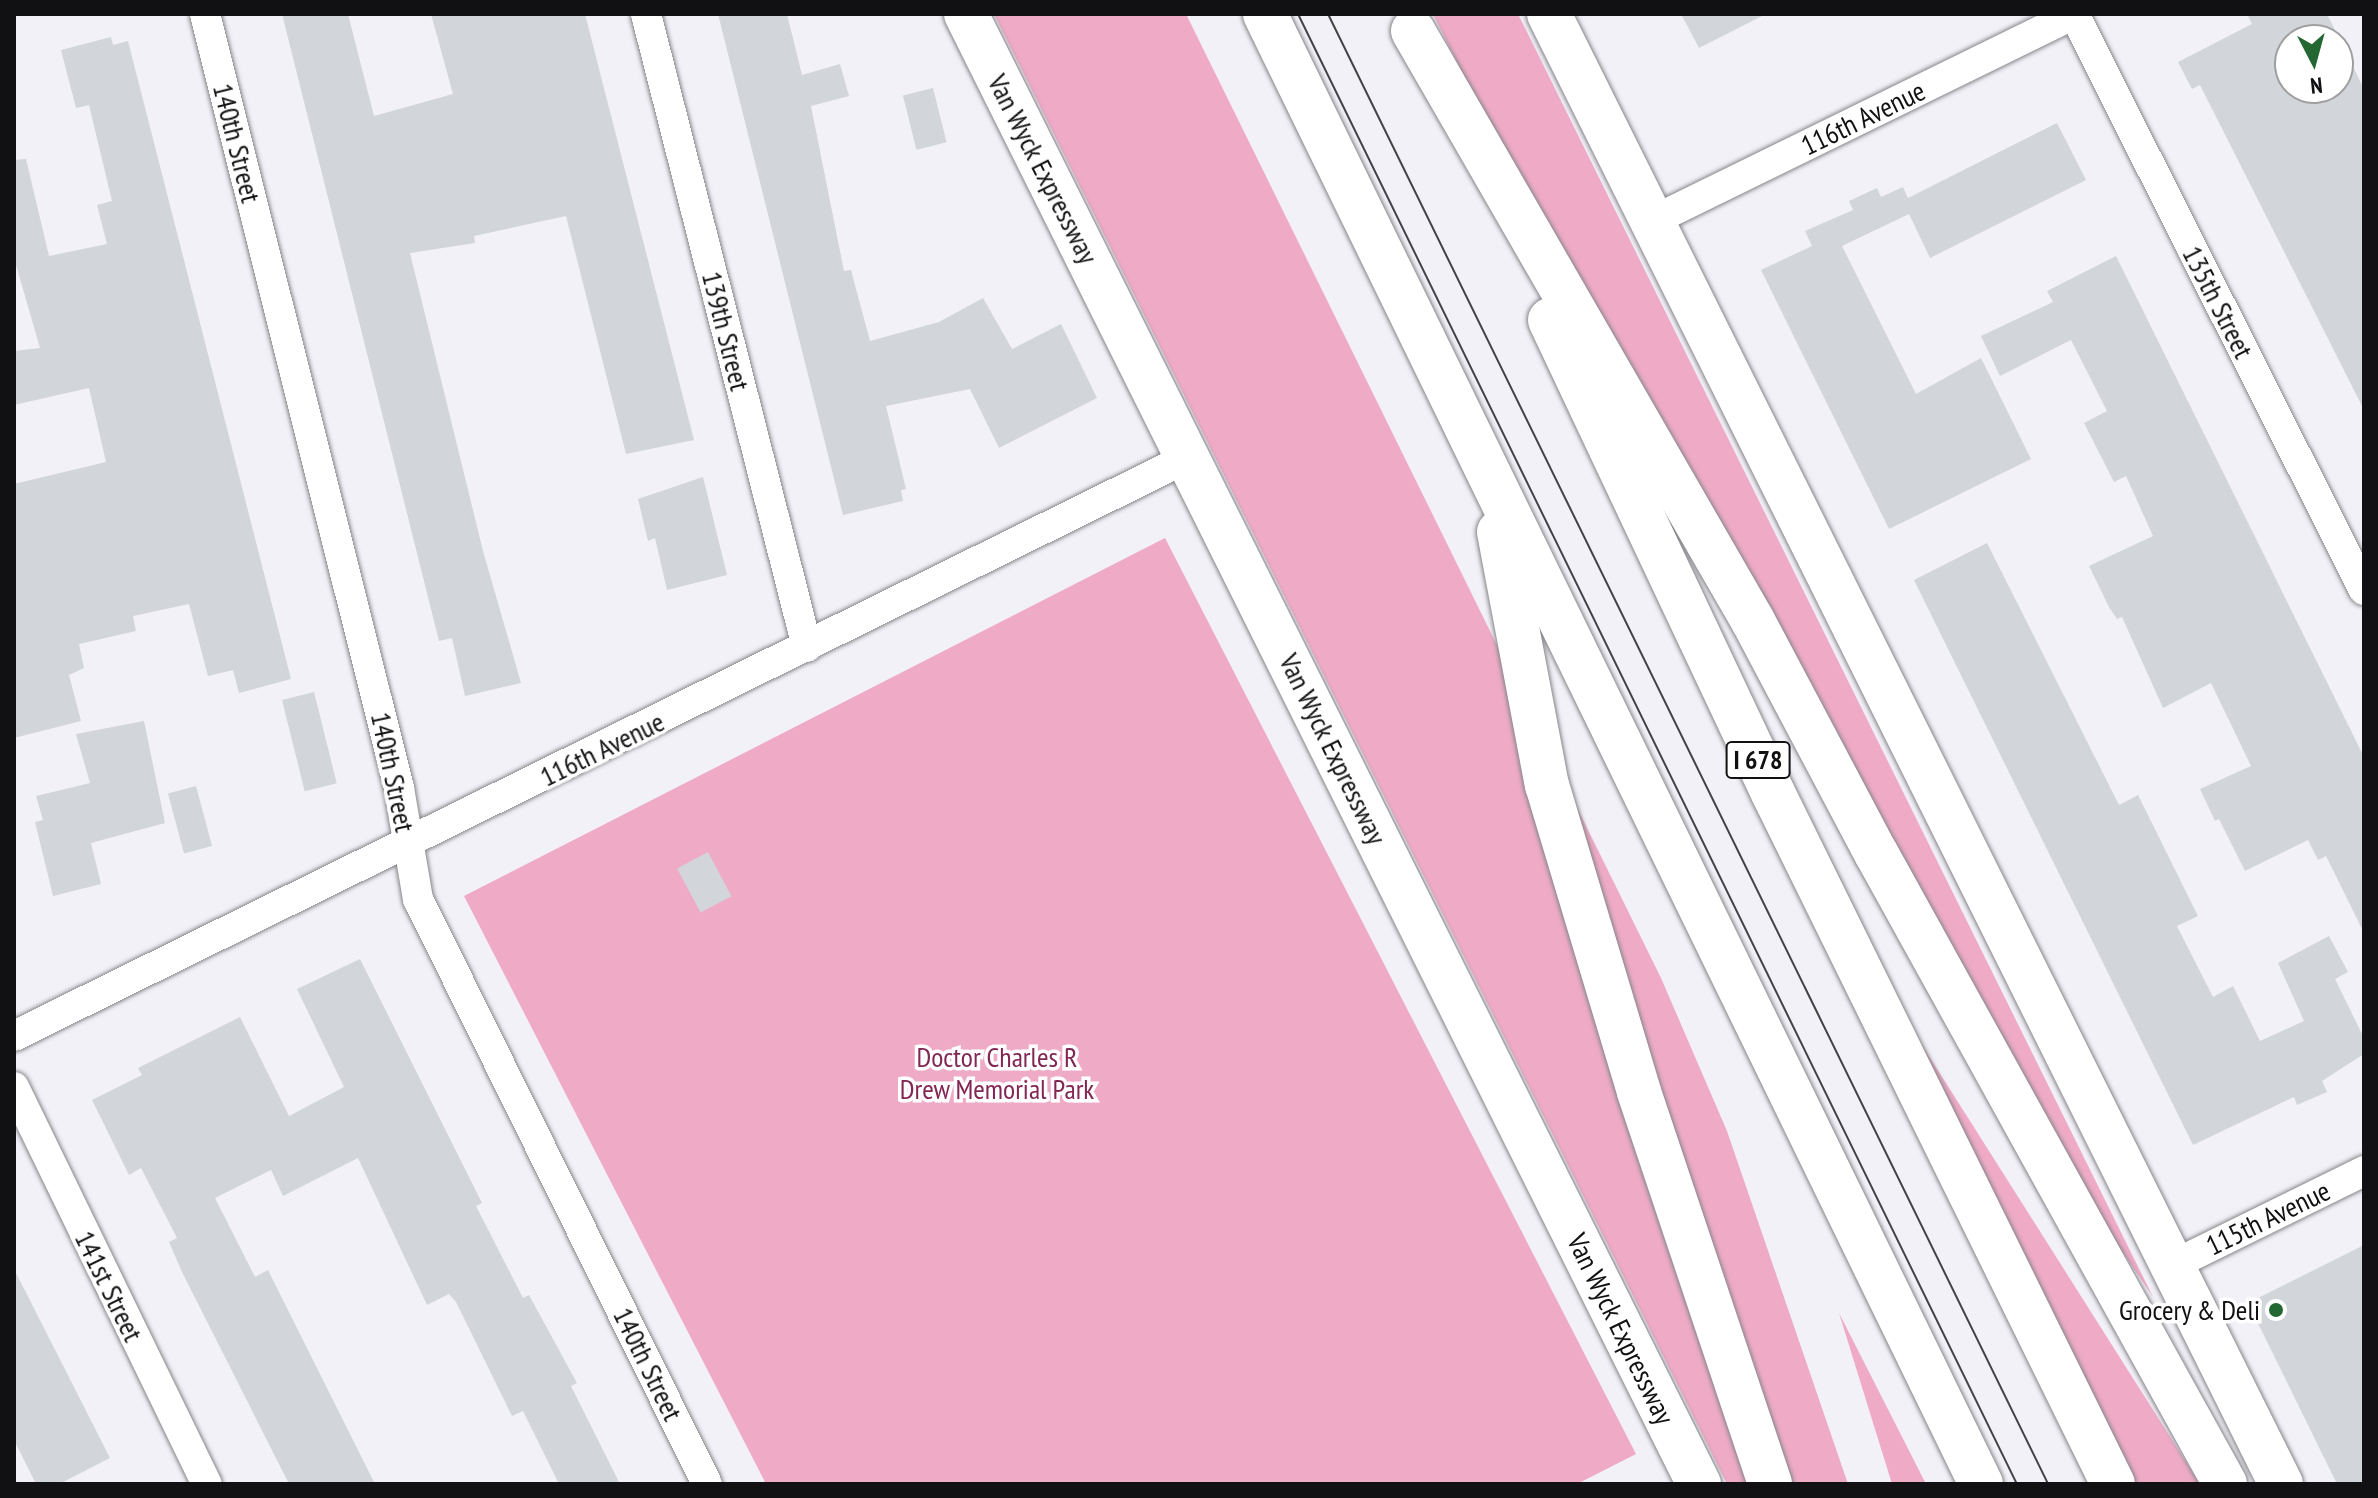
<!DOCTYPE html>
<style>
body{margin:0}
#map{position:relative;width:2378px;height:1498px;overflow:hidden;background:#f2f1f7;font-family:"PT Sans Narrow",sans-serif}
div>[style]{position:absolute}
.green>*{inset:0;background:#efabc6}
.building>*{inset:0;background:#d2d5d9;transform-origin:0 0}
.roads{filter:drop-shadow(0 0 2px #86858a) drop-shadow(0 0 2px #86858a)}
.street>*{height:30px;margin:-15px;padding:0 15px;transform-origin:15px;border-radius:15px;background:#fff}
.secondary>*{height:44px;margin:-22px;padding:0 22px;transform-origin:22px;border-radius:22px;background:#fff}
.highway>*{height:44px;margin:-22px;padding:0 22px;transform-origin:22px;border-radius:22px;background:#fff}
.tram>*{height:2px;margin:-1px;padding:0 1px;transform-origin:1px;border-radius:1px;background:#434245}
.dots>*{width:22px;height:22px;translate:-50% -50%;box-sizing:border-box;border:4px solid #fff;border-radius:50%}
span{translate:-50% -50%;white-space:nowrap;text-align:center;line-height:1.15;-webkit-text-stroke:7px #fff;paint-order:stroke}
.shield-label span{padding:2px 6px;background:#fff;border:2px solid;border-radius:6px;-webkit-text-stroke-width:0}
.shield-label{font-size:26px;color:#111012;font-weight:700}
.street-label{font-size:28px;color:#111012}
.park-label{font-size:28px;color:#822754}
.poi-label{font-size:28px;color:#111012}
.right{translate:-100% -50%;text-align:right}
.frame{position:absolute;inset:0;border:16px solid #111012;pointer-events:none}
.north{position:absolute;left:2274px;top:24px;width:80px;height:80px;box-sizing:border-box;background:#fff;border:2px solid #a09fa0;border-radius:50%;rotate:174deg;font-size:22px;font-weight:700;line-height:32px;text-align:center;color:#111012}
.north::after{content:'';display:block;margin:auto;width:28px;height:36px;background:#236732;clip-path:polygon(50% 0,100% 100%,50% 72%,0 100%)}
</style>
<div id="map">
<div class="green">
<div style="clip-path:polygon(994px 14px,1186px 14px,1661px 978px,1727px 1131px,1848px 1484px,1727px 1484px)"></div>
<div style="clip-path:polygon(1433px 14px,1518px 14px,2153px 1297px,1894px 914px,1796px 742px)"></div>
<div style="clip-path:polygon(1165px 538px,1636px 1454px,1577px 1484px,766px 1484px,464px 896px)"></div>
<div style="clip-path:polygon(1906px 1020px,2200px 1484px,2131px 1484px)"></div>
<div style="clip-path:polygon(1839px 1313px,1926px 1484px,1892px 1484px)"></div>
</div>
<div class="building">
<div style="clip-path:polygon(282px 14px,348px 14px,374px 116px,453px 94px,431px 14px,585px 14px,694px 440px,626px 454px,566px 216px,474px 236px,475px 243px,410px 253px,483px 551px,521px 683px,465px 696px,452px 638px,439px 641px)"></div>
<div style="clip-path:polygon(718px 14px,787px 14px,802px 75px,840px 64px,849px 96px,811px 106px,844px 271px,851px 270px,870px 341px,939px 322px,983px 298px,1012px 349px,1061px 324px,1097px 398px,999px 448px,970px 389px,886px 406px,906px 489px,901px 490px,903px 501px,843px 515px)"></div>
<div style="clip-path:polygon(1681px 14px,1766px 14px,1699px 48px)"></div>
<div style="clip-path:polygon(evenodd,2247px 14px,2327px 14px,2364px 89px,2364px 410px,2200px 85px,2192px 89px,2178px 62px,2252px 24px,2247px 14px,2290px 40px,2338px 40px,2338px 88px,2290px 88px,2290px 40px)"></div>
<div style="clip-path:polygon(111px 37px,113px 45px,128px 41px,291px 679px,239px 693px,233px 670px,208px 676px,189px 604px,133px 616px,136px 631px,79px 644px,84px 668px,69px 675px,81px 721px,14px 738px,14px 484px,106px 462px,89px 388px,14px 405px,14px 351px,40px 348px,14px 258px,14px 160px,26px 159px,49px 256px,107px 244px,97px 205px,112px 201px,89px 105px,76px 108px,61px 50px)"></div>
<div style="left:933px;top:88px;width:56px;height:31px;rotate:76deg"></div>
<div style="clip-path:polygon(2057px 123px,2086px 180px,1930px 258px,1909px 214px,1842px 246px,1916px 394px,1981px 358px,2031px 459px,1889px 529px,1761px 270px,1812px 246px,1805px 231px,1853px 210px,1849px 201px,1877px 188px,1881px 197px,1903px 187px,1908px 198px)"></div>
<div style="clip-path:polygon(2116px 256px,2364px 757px,2364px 933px,2326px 856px,2318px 860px,2308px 840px,2245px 871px,2219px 819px,2215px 821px,2200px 789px,2251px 766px,2211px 683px,2163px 708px,2122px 617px,2117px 619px,2109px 607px,2089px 566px,2153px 536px,2126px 476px,2114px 482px,2084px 423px,2107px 411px,2071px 340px,2000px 376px,1981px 336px,2053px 302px,2047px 291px)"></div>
<div style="clip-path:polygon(703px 477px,727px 575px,667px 590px,655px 538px,648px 541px,638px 499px)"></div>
<div style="clip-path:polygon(1987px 543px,2119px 805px,2138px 795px,2198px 916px,2177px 926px,2213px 997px,2233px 986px,2260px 1041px,2304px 1021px,2278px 963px,2329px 936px,2348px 972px,2335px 979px,2364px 1038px,2364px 1054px,2322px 1081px,2327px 1092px,2297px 1105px,2294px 1097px,2193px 1145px,1914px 580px)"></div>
<div style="left:314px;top:692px;width:94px;height:33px;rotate:76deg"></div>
<div style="clip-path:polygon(144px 721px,165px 823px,91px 843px,101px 884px,53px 896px,35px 822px,43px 820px,36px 796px,90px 783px,76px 734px)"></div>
<div style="left:196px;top:786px;width:62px;height:29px;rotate:75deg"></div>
<div style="left:708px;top:852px;width:50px;height:35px;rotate:62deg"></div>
<div style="clip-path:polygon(360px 959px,482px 1203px,476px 1206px,523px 1298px,529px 1295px,577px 1383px,571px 1386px,620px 1484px,559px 1484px,523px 1411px,512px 1416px,456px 1302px,449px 1294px,427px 1305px,358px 1158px,283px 1196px,271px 1170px,215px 1198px,255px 1277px,268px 1270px,375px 1484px,289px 1484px,182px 1272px,169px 1242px,177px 1238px,141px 1168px,129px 1175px,92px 1100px,142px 1075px,138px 1068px,240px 1017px,289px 1116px,344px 1087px,297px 989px)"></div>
<div style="clip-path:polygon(2364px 1245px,2364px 1484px,2337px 1484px,2248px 1303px)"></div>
<div style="clip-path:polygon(14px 1269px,110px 1458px,59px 1484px,36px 1484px,14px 1440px)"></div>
</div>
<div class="roads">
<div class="street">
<div style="left:205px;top:14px;width:798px;rotate:75.93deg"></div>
<div style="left:399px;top:788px;width:113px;rotate:80.3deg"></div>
<div style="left:418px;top:899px;width:652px;rotate:63.71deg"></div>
<div style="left:646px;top:14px;width:653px;rotate:75.73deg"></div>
<div style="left:2074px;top:14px;width:645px;rotate:63.28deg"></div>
<div style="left:1652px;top:221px;width:470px;rotate:-26.1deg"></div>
<div style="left:14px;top:1036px;width:1308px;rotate:-26.23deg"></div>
<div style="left:14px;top:1087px;width:441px;rotate:64.1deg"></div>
<div style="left:2173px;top:1265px;width:213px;rotate:-26.2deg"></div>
</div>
<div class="secondary">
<div style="left:966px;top:14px;width:1643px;rotate:63.5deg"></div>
<div style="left:1549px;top:14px;width:1642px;rotate:63.53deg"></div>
</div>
<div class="highway">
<div style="left:1265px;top:14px;width:1635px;rotate:64.03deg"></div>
<div style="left:1413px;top:31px;width:681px;rotate:60.05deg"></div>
<div style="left:1753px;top:621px;width:263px;rotate:62.1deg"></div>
<div style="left:1876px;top:853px;width:721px;rotate:61.05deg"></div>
<div style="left:1550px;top:320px;width:523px;rotate:64.76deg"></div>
<div style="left:1773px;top:793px;width:770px;rotate:63.8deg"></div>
<div style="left:1499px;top:532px;width:258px;rotate:79.3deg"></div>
<div style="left:1547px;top:785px;width:320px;rotate:73.3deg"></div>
<div style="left:1639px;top:1092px;width:413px;rotate:71.5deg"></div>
</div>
</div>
<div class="tram">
<div style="left:1298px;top:14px;width:1636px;rotate:63.94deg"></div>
<div style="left:1328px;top:14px;width:1637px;rotate:63.9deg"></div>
</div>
<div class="dots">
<div style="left:2276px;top:1310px;background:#236732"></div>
</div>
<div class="shield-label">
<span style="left:1758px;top:760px">I 678</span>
</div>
<div class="street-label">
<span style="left:1863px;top:118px;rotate:-26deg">116th Avenue</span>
<span style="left:237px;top:143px;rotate:76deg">140th Street</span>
<span style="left:1043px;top:169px;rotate:63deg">Van Wyck Expressway</span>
<span style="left:2218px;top:302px;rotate:63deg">135th Street</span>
<span style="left:726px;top:331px;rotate:76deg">139th Street</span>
<span style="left:602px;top:749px;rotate:-26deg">116th Avenue</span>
<span style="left:1333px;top:749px;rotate:64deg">Van Wyck Expressway</span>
<span style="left:393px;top:772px;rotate:78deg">140th Street</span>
<span style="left:2268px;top:1218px;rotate:-26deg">115th Avenue</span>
<span style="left:109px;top:1286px;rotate:64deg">141st Street</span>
<span style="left:1621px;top:1329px;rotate:64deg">Van Wyck Expressway</span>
<span style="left:648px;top:1364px;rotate:64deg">140th Street</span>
</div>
<div class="park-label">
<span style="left:997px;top:1073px">Doctor Charles R<br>Drew Memorial Park</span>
</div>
<div class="poi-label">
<span class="right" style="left:2260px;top:1310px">Grocery &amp; Deli</span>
</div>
<div class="frame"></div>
<div class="north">N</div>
</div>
